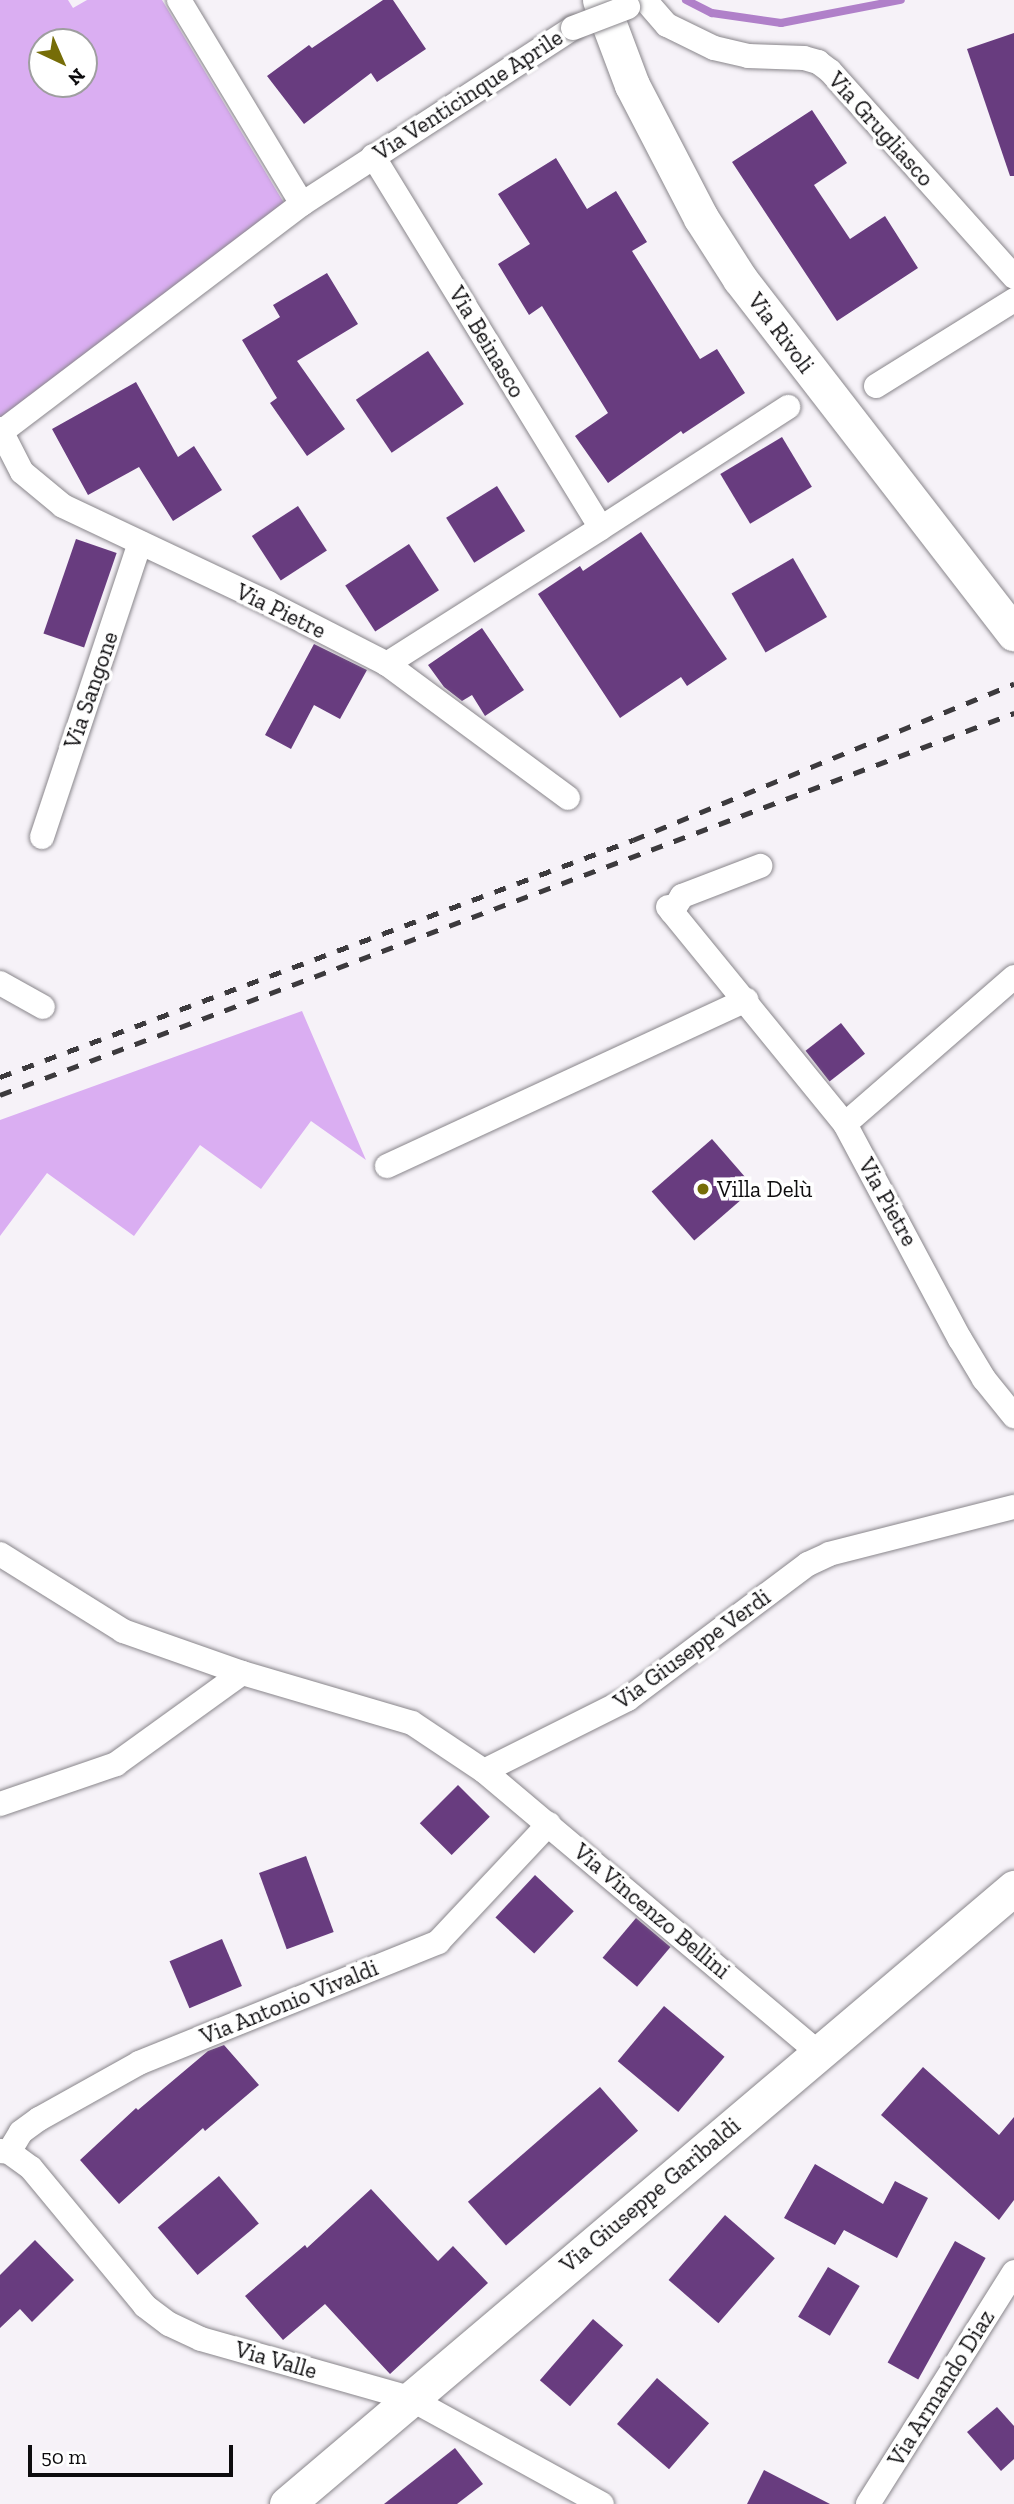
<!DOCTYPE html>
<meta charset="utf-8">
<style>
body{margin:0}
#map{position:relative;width:1014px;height:2504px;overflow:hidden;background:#f6f2f8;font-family:"Zilla Slab",serif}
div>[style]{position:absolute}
.green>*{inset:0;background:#daaef2}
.stream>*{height:8px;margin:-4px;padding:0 4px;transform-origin:4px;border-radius:4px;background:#b080c9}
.building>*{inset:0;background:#683c7f;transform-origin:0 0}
.roads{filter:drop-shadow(0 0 2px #89868b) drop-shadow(0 0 2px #89868b)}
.street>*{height:24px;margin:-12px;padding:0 12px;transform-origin:12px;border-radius:12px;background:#fff}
.secondary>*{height:35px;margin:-17.5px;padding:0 17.5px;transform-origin:17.5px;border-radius:17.5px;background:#fff}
.rail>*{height:5px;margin-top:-2.5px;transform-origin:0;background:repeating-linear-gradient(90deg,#3c3a3d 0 12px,transparent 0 24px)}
.bridges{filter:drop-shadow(0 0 2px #89868b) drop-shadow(0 0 2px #89868b)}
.street-bridge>*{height:24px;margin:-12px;padding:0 12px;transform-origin:12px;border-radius:12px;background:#fff}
.dots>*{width:19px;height:19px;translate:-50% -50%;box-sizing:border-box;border:4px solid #fff;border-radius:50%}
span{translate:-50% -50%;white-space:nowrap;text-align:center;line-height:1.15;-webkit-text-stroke:7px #fff;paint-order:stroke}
.street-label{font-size:23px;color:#0d0c0e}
.poi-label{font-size:23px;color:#0d0c0e}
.left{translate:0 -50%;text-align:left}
.north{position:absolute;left:28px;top:28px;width:70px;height:70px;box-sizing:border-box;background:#fff;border:2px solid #9e9e9f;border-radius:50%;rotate:136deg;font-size:19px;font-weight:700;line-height:28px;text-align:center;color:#0d0c0e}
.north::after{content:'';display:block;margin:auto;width:24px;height:32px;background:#766d08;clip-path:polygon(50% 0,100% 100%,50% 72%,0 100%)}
.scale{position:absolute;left:28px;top:2445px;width:205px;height:32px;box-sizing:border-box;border:4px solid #0d0c0e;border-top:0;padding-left:9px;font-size:21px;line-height:24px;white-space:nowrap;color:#0d0c0e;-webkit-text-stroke:5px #fff;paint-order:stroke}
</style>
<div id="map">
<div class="green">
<div style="clip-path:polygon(evenodd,0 0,68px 0,73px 8px,87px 0,162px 0,290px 213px,0 429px,0 0,42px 42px,84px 42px,84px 84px,42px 84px,42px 42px)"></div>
<div style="clip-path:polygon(302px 1011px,366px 1160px,311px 1121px,261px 1189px,200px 1145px,134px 1236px,47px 1173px,0 1236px,0 1120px)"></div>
</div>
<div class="stream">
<div style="left:686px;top:0;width:29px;rotate:27deg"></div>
<div style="left:712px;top:13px;width:70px;rotate:8.2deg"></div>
<div style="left:781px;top:23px;width:122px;rotate:-10.9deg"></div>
</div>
<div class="building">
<div style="clip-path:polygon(383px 0,393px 0,426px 49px,377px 82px,371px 73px,304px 124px,267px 76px,309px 45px,312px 48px)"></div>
<div style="clip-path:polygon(1014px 33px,1014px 176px,1010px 176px,967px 49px)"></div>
<div style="clip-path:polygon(812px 110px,847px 163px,814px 185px,850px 239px,885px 216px,918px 268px,837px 321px,732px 162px)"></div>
<div style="clip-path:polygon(556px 158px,587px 209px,616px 191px,647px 242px,632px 251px,700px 359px,717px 349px,745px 393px,683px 434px,681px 431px,608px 483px,575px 436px,608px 413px,542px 306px,529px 315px,498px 264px,530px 244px,498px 194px)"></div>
<div style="clip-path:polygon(327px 273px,358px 324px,297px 361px,345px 429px,307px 456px,270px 403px,277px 398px,242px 340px,280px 317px,273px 305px)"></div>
<div style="left:428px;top:351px;width:64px;height:87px;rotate:56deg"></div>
<div style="clip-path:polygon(136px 382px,178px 457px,194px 446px,222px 490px,173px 521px,139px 467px,88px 495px,52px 429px)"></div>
<div style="left:782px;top:437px;width:58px;height:72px;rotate:59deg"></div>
<div style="left:497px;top:486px;width:53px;height:60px;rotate:58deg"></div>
<div style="left:298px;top:506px;width:53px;height:55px;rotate:57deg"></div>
<div style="clip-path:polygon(641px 532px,727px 659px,687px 686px,681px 677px,620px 718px,538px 594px,580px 566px,583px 571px)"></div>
<div style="left:76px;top:539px;width:43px;height:100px;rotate:19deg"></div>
<div style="left:409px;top:544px;width:55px;height:76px;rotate:57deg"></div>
<div style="left:793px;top:558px;width:68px;height:71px;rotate:60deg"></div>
<div style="clip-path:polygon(482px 628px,524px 690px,485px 716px,472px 695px,462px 701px,444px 687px,428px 665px)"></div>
<div style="clip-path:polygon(314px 644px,367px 670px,340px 719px,314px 705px,291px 749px,265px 735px)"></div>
<div style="left:841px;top:1023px;width:39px;height:45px;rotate:52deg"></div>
<div style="left:712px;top:1139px;width:65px;height:80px;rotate:49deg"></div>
<div style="left:458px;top:1785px;width:45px;height:54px;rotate:45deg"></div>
<div style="left:306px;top:1856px;width:81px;height:50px;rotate:70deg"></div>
<div style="left:535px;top:1875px;width:53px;height:58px;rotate:43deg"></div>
<div style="left:636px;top:1918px;width:45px;height:52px;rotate:40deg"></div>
<div style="left:222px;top:1939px;width:51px;height:57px;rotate:67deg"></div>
<div style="left:664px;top:2006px;width:79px;height:72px;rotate:40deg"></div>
<div style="clip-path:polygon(224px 2045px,259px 2085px,205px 2131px,203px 2128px,119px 2204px,80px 2160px,136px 2108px,138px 2110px,208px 2051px)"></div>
<div style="clip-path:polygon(923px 2067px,999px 2135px,1014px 2117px,1014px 2200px,999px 2220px,881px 2115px)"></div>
<div style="left:600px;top:2087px;width:58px;height:175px;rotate:49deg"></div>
<div style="clip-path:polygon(815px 2164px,883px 2204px,895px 2181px,928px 2198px,897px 2258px,844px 2230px,835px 2245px,784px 2218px)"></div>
<div style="left:219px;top:2176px;width:62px;height:80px;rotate:50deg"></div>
<div style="clip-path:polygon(371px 2189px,438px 2261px,453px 2246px,488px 2283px,390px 2374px,325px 2304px,283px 2340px,245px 2296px,305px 2245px,307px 2248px)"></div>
<div style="left:725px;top:2215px;width:66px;height:86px;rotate:41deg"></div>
<div style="clip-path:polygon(35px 2240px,74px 2280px,32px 2322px,20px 2309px,0 2328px,0 2275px)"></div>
<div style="left:955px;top:2241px;width:35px;height:139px;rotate:29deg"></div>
<div style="left:828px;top:2267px;width:37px;height:58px;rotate:31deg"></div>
<div style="left:593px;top:2319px;width:40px;height:81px;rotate:41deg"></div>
<div style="left:657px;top:2378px;width:69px;height:61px;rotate:41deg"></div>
<div style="clip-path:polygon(997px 2407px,1014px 2426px,1014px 2459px,1001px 2471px,967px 2432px)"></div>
<div style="clip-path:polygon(455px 2448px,483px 2484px,457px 2504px,384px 2504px)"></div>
<div style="clip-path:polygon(764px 2470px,830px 2504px,747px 2504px)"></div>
</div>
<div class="roads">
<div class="street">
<div style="left:179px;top:0;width:238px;rotate:58.9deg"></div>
<div style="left:645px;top:0;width:33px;rotate:49deg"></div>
<div style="left:667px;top:25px;width:52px;rotate:26.1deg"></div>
<div style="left:714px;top:48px;width:35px;rotate:13deg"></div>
<div style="left:748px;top:56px;width:56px;rotate:2deg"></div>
<div style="left:804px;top:58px;width:15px;rotate:16deg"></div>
<div style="left:818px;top:62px;width:15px;rotate:37deg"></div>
<div style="left:830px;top:71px;width:276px;rotate:48.2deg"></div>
<div style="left:373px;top:156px;width:436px;rotate:58.5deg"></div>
<div style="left:601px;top:528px;width:254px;rotate:147.6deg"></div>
<div style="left:876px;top:386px;width:163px;rotate:-31.9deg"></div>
<div style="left:0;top:429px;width:48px;rotate:62.9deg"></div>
<div style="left:22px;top:472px;width:53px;rotate:39.7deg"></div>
<div style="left:63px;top:506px;width:227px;rotate:25.3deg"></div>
<div style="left:268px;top:603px;width:134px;rotate:27.1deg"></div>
<div style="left:387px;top:664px;width:225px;rotate:36.5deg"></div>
<div style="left:0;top:433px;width:379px;rotate:-37.2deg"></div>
<div style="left:302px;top:204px;width:323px;rotate:-33deg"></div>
<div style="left:601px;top:528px;width:223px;rotate:-32.9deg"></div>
<div style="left:42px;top:837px;width:310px;rotate:-71.6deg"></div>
<div style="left:668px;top:907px;width:280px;rotate:50.8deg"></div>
<div style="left:845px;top:1124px;width:244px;rotate:61.9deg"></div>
<div style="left:960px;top:1339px;width:47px;rotate:59deg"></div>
<div style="left:984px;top:1379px;width:48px;rotate:51deg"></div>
<div style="left:672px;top:912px;width:19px;rotate:-58deg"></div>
<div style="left:682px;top:896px;width:84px;rotate:-21deg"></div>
<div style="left:0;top:983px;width:49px;rotate:29.2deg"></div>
<div style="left:845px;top:1124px;width:224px;rotate:-41deg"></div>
<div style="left:387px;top:1166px;width:396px;rotate:-24.8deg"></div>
<div style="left:0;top:1554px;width:145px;rotate:32deg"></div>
<div style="left:123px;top:1631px;width:126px;rotate:19.4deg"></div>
<div style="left:242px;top:1673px;width:177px;rotate:16.4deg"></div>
<div style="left:412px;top:1723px;width:87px;rotate:33.7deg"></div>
<div style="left:484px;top:1771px;width:436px;rotate:40.1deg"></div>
<div style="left:484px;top:1771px;width:161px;rotate:-26.6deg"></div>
<div style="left:628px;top:1699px;width:225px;rotate:-36.9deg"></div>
<div style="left:808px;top:1564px;width:23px;rotate:-25deg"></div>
<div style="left:829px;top:1554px;width:191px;rotate:-14.3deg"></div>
<div style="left:0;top:1804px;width:123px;rotate:-19deg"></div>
<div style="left:116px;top:1764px;width:155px;rotate:-35.8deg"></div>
<div style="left:0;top:2151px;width:9px;rotate:6deg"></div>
<div style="left:9px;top:2152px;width:27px;rotate:36deg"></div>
<div style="left:31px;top:2168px;width:179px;rotate:50.4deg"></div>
<div style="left:145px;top:2306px;width:30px;rotate:37deg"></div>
<div style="left:169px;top:2324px;width:35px;rotate:25deg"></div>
<div style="left:201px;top:2339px;width:216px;rotate:15.8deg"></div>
<div style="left:409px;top:2398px;width:220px;rotate:28.8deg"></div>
<div style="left:9px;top:2152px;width:23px;rotate:-59deg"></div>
<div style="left:21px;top:2132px;width:22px;rotate:-36deg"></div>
<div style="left:39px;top:2119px;width:115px;rotate:-29.2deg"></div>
<div style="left:139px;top:2063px;width:323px;rotate:-22deg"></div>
<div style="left:438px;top:1942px;width:162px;rotate:-46.8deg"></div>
<div style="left:868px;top:2504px;width:274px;rotate:-57.8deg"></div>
</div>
<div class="secondary">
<div style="left:600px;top:0;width:91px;rotate:69.4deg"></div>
<div style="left:632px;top:85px;width:150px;rotate:62.6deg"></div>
<div style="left:701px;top:218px;width:72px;rotate:57.4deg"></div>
<div style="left:740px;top:279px;width:448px;rotate:52.3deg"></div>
<div style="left:287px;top:2504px;width:953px;rotate:-40.28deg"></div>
</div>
</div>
<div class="rail">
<div style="left:0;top:1077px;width:676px;rotate:-20.53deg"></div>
<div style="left:633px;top:840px;width:412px;rotate:-22.3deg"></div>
<div style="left:0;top:1095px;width:1084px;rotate:-20.64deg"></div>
</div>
<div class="bridges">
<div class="street-bridge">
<div style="left:573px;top:28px;width:59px;rotate:-20.9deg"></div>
</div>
</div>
<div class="dots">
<div style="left:703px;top:1189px;background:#766d08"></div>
</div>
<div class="street-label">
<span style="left:468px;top:95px;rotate:-33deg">Via Venticinque Aprile</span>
<span style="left:881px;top:129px;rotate:48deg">Via Grugliasco</span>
<span style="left:781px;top:333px;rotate:53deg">Via Rivoli</span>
<span style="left:487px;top:342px;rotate:59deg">Via Beinasco</span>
<span style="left:281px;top:611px;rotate:26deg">Via Pietre</span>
<span style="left:91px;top:690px;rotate:-71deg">Via Sangone</span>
<span style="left:888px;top:1202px;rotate:61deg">Via Pietre</span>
<span style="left:692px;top:1649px;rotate:-36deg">Via Giuseppe Verdi</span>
<span style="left:652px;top:1911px;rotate:40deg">Via Vincenzo Bellini</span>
<span style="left:289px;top:2002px;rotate:-22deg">Via Antonio Vivaldi</span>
<span style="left:650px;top:2195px;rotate:-40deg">Via Giuseppe Garibaldi</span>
<span style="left:276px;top:2360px;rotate:16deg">Via Valle</span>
<span style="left:941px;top:2388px;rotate:-58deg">Via Armando Diaz</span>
</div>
<div class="poi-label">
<span class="left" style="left:717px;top:1189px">Villa Delù</span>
</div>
<div class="north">N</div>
<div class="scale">50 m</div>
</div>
